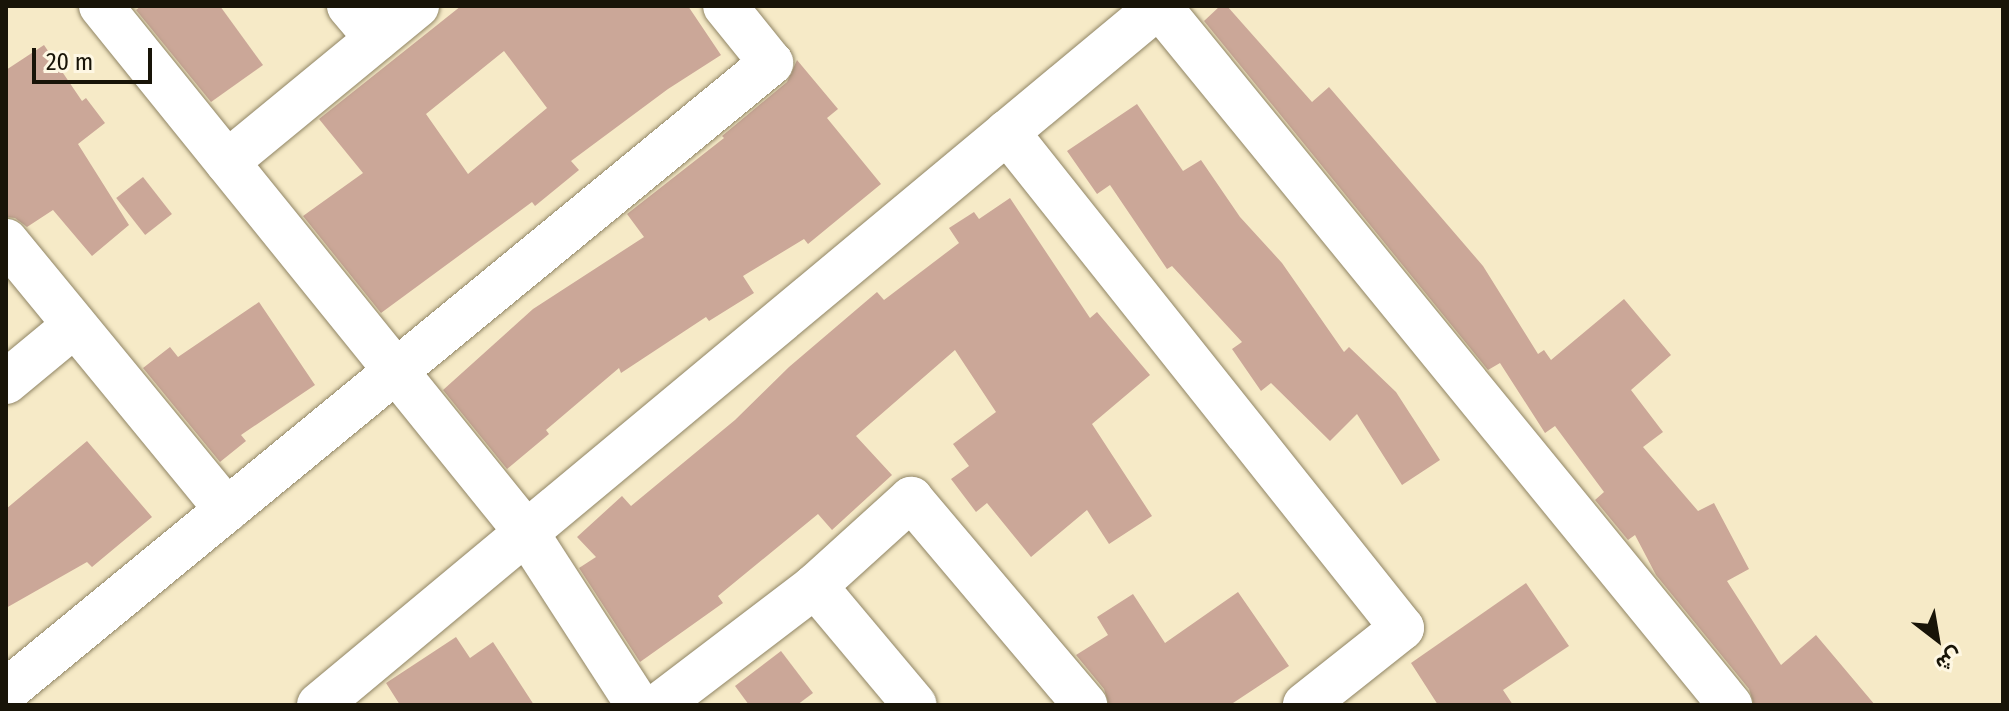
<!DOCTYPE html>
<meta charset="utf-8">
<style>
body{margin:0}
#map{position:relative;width:2009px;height:711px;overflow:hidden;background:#f6eac7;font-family:"Fira Sans Condensed",Vazirmatn,sans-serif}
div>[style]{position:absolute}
.building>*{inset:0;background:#cba798;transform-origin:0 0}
.roads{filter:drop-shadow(0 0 2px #908565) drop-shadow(0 0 2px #908565)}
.minor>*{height:44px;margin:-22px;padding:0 22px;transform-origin:22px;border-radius:22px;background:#fff}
span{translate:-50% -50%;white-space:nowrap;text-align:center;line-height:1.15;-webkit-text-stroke:6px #fef7e3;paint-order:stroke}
.frame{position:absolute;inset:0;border:8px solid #181408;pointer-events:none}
.north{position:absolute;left:1897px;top:599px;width:80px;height:80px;-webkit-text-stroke:6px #fef7e3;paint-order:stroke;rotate:149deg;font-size:22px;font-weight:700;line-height:32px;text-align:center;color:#181408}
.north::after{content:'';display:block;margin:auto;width:28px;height:36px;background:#181408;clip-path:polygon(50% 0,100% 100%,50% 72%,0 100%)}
.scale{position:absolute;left:32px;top:48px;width:120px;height:36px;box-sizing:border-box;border:4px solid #181408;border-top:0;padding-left:10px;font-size:24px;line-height:28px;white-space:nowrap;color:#181408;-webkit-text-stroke:6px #fef7e3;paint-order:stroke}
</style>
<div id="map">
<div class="building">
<div style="clip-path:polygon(141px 6px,220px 6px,263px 65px,211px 102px,136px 10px)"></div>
<div style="clip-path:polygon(evenodd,461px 6px,688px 6px,721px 55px,668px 89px,571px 161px,579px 170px,535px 206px,532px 202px,381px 313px,303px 216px,363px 173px,319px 119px,461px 6px,504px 51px,547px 108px,468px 174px,426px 114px,504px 51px)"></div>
<div style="clip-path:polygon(1220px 6px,1227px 6px,1312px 102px,1329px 87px,1483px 266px,1538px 354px,1544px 350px,1551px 360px,1624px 299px,1671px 355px,1631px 390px,1663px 432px,1643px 447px,1698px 511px,1714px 503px,1749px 569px,1727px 581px,1781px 665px,1816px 635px,1875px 705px,1754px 705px,1749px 689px,1656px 575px,1635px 535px,1628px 540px,1595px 500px,1604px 492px,1555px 426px,1545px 433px,1500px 363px,1488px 370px,1204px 21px)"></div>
<div style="clip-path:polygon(44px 45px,82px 101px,86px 98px,105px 123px,78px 144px,129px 225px,92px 256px,53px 210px,27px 227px,15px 218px,6px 217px,6px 70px)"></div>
<div style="clip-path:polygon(797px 60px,838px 109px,827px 118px,881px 184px,808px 244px,804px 239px,743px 276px,754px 293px,709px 321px,706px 317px,621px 373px,619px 368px,546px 430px,549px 434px,507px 469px,443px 390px,533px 309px,644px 237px,627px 214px,724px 138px,722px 136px,787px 82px)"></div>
<div style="clip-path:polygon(1137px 104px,1183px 171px,1201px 160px,1240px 217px,1282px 263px,1344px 352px,1349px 347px,1396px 392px,1440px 460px,1402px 485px,1357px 414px,1330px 441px,1271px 383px,1261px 391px,1232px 349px,1242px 342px,1172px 266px,1167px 269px,1110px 185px,1097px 194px,1067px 151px)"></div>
<div style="left:143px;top:177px;width:47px;height:34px;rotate:52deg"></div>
<div style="clip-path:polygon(1010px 198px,1090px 318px,1097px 312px,1150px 375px,1092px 424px,1152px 516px,1109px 544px,1087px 510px,1031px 557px,987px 503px,976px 512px,951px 479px,969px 466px,953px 444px,996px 412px,955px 350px,856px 436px,892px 475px,832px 530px,818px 514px,718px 596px,723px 603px,640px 662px,579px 568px,596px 557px,577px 537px,622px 496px,631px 506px,735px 420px,789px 367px,877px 292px,884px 300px,959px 243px,949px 228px,974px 212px,979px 219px)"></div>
<div style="clip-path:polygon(259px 302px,315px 385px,241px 435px,246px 441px,220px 462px,143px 368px,170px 347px,178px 357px)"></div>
<div style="clip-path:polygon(87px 441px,152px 517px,92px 567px,87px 562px,6px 608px,6px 509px)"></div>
<div style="clip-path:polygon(1526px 583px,1569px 646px,1503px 690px,1513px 705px,1438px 705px,1411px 663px)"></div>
<div style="clip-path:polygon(1238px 592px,1289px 666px,1230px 705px,1109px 705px,1104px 689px,1076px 655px,1108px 635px,1097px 617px,1133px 594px,1165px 643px)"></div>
<div style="clip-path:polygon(456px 637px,470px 658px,493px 642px,534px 705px,400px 705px,386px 683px)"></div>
<div style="clip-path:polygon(781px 651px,813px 693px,797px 705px,749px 705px,735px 686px)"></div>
</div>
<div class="roads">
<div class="minor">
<div style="left:101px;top:6px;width:676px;rotate:51.06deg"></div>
<div style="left:526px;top:532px;width:206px;rotate:57.1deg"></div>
<div style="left:349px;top:6px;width:43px;rotate:49.7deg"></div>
<div style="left:1159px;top:6px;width:903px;rotate:50.76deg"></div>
<div style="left:1007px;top:132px;width:634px;rotate:51.47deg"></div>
<div style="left:1402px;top:628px;width:124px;rotate:141.6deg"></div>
<div style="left:227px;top:162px;width:246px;rotate:-39.4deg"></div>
<div style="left:6px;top:241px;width:348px;rotate:50.6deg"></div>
<div style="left:6px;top:382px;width:89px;rotate:-39.6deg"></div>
<div style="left:815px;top:586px;width:155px;rotate:50deg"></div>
<div style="left:6px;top:691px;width:990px;rotate:-39.38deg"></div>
<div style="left:771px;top:63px;width:73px;rotate:-128.9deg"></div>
<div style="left:319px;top:705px;width:1093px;rotate:-39.77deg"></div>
<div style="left:659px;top:705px;width:196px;rotate:-37.3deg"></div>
<div style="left:815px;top:586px;width:130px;rotate:-42.2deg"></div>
<div style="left:911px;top:499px;width:270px;rotate:49.8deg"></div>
</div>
</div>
<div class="frame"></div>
<div class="north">ش</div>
<div class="scale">20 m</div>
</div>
